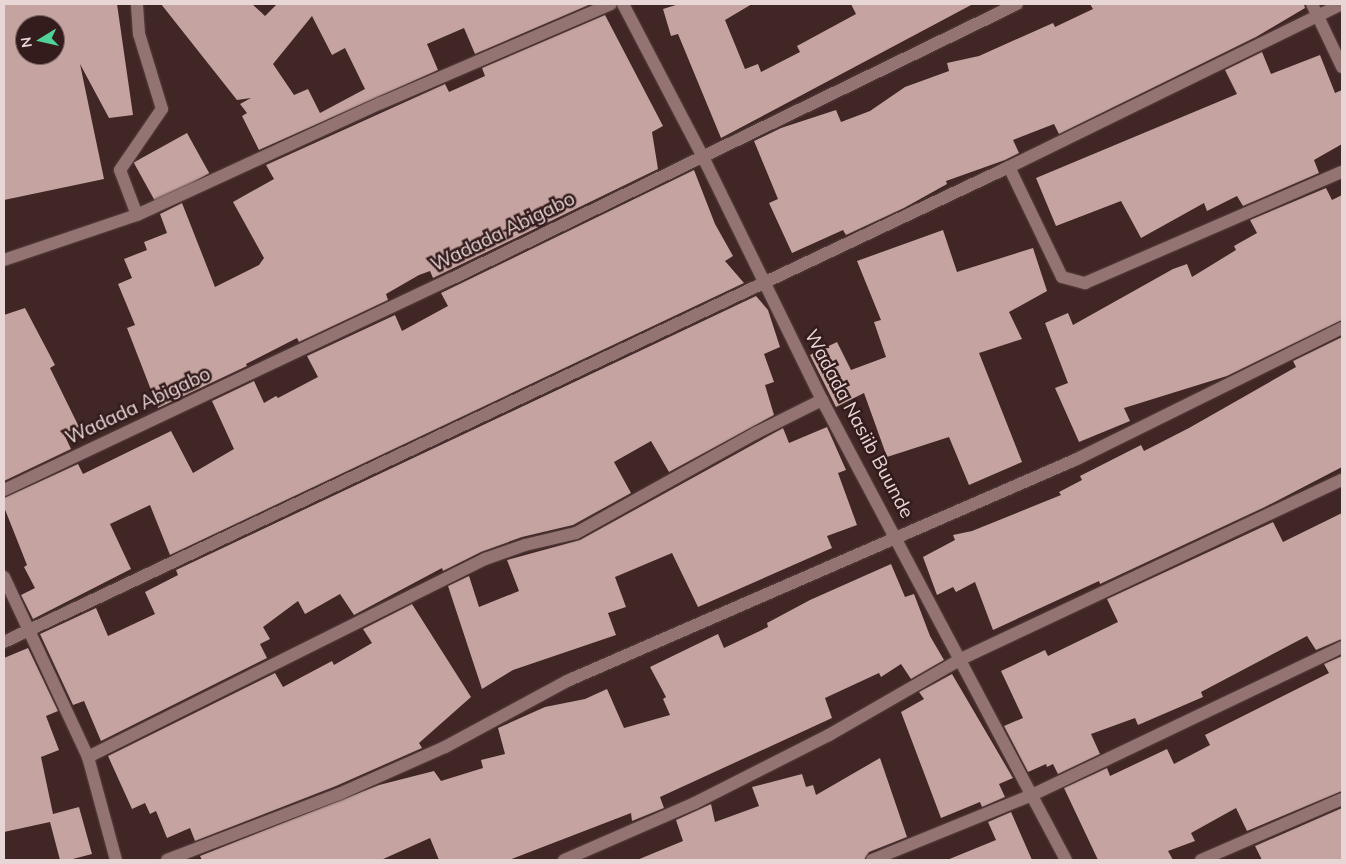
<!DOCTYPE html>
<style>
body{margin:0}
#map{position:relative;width:1346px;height:864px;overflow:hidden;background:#402625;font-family:Mulish,sans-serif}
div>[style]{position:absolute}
.building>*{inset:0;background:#c4a3a1;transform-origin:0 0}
.roads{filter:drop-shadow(0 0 1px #584242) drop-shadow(0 0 1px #584242)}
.minor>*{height:12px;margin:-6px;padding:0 6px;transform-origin:6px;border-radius:6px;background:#937473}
span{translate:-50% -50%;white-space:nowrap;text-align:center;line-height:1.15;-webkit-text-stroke:5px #351c1c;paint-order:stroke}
.street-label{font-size:19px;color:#e8d6d6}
.frame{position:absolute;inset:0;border:5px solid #e8d6d6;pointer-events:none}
.north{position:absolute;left:15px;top:15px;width:50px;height:50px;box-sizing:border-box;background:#351c1c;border:1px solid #7d6666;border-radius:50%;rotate:261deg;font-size:14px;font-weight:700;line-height:20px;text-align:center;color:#e8d6d6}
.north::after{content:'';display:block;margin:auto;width:18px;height:22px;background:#50d398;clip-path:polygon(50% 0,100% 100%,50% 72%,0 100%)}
</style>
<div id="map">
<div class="building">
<div style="clip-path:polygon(evenodd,4px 4px,117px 4px,133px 115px,109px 118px,80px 64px,104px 179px,4px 200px,4px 4px,25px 25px,55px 25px,55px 55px,25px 55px,25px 25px)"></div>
<div style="clip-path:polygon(evenodd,161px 4px,252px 4px,265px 16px,277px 4px,591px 4px,475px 54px,464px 28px,427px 44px,438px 70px,259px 150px,242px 116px,247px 113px,240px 104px,251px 98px,237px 100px,161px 4px,312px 16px,332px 55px,345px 48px,365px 89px,320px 113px,308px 89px,294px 95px,273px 64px,312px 16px)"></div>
<div style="clip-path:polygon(679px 4px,752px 4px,725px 20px,745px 69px,758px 64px,761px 72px,800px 52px,797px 46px,856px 14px,851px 4px,973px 4px,721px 138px,678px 34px,671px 36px,663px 9px)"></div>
<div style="clip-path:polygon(1090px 4px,1304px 4px,1305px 8px,1256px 37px,1059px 134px,1054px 124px,1013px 140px,1019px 153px,1005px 160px,946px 181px,947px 184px,904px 208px,846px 235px,843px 230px,792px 253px,769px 203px,778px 199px,754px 141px,781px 128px,836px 110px,841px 122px,870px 111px,905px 87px,949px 71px,947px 63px,979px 56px,1053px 23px,1055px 27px,1093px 9px)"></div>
<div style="clip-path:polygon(605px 15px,663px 126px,652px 132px,658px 169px,433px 278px,430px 271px,419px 275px,386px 294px,388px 300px,299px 342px,297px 338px,246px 364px,247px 366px,158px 408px,127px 328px,135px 325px,118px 284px,132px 278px,124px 259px,147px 250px,144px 242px,167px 233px,160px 214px,182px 203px,215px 287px,259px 265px,264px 258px,233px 202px,274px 179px,266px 165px,445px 84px,449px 92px,485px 76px,482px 68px)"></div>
<div style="clip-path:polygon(1262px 52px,1271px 74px,1320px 55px,1335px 93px,1342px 90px,1342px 144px,1314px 160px,1319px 173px,1243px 206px,1237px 196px,1207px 211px,1204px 203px,1141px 238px,1121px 201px,1056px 226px,1036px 178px,1237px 94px,1225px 70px)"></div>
<div style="left:187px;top:133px;width:46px;height:61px;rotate:61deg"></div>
<div style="clip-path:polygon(694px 170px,715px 224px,733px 256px,725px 261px,744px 283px,170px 555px,150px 505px,110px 524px,131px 569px,33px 619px,21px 595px,35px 588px,24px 567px,27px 565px,4px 507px,4px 498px,78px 464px,83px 474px,171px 431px,193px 473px,234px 449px,212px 401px,254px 381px,264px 403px,276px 396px,278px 398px,318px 377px,307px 356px,395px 315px,402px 331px,448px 306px,441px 293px)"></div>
<div style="clip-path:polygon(1326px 188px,1332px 200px,1342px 195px,1342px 320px,1227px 376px,1124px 408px,1130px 421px,1079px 442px,1055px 388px,1068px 383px,1045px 323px,1068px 313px,1073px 325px,1173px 269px,1187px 264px,1192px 277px,1236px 250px,1234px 246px,1257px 233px,1250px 220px)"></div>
<div style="clip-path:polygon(943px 230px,957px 272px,1033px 248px,1047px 291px,1009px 312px,1022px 339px,979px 353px,1022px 462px,969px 485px,949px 437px,887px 457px,864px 393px,836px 407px,810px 355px,837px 342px,851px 370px,886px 357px,874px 322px,881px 320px,857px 261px)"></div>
<div style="clip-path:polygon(756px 296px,768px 310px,780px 347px,764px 354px,774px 382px,765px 385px,774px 415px,669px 472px,651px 441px,614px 462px,631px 493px,573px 525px,522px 537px,481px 552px,443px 571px,442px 568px,354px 615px,340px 594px,305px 614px,298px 601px,263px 627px,270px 639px,260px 644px,267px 658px,101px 741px,84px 701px,73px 705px,40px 634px,96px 608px,108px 636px,155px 614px,145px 592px,178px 575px,176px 570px)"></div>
<div style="clip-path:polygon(25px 308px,55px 365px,50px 368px,79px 427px,64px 434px,71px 449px,4px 481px,4px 315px)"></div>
<div style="clip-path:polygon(1342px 337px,1342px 467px,1265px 507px,1100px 584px,1099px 581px,993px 630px,975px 582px,956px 592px,953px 587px,937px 595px,923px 557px,955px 540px,953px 535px,972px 531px,1061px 495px,1059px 492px,1082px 480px,1080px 476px,1141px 445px,1144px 451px,1189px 428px,1296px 367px,1293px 361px)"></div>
<div style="clip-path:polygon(827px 427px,846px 470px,838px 473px,857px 525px,827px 536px,832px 548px,698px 607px,672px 553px,615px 577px,626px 607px,608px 613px,616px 635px,513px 670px,482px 689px,448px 586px,469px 576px,479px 607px,519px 591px,507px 560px,580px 540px,783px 428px,789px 443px)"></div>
<div style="clip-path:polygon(1342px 513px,1342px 639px,1316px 650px,1307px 636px,1201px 692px,1203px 697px,1138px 725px,1135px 718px,1091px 734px,1100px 754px,1058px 774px,1053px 764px,1047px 767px,1046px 764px,1028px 772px,1004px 726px,1023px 718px,1001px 671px,1045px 650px,1048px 656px,1118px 622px,1107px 599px,1273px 522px,1283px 542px)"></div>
<div style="clip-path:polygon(891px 564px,905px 597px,914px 594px,930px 636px,944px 660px,911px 679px,901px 664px,881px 677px,879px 673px,825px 698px,832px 718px,660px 797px,664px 808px,632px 821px,631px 813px,509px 860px,439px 860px,430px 838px,381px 860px,202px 860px,200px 856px,379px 785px,434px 771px,441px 781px,483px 768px,481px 760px,505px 754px,498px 728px,545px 707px,585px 699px,607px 689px,624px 728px,670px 715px,663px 699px,666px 697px,650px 667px,718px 634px,724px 648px,768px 627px,767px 623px,810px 600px)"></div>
<div style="clip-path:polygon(412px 604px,471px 697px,419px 743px,422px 748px,336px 786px,195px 841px,190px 828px,167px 838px,156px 811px,150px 814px,145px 803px,132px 809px,108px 756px,275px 673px,283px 687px,332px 661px,334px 665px,372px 643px,363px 629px)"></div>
<div style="clip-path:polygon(28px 648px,58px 711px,46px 716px,59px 750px,41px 757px,53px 814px,79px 807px,92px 854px,69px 860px,60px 860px,50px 822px,4px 832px,4px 658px)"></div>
<div style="clip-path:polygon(1342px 656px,1342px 791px,1247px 831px,1236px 808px,1191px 833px,1195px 841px,1168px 851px,1173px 860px,1098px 860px,1064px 788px,1107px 768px,1110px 776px,1167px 749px,1174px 764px,1210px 745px,1205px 735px,1329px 673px,1324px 664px)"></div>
<div style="clip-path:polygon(952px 674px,1013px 778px,999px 784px,1005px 797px,982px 807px,980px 802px,941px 818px,901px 712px,924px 699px,919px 692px)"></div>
<div style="clip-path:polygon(880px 758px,907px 837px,869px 852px,864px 860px,637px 860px,683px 841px,676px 820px,711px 804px,715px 822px,759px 806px,752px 787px,802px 774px,806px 787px,813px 785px,816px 795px)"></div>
<div style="clip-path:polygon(1342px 808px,1342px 860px,1262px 860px,1255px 846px)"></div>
<div style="clip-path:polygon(1011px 812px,1032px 860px,947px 860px,996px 840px,988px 822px)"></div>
</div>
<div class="roads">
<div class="minor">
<div style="left:623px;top:4px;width:170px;rotate:62.4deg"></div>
<div style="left:702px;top:155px;width:273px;rotate:63.9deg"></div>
<div style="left:822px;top:400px;width:521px;rotate:62.06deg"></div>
<div style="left:1312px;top:4px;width:70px;rotate:64.5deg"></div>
<div style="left:1009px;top:167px;width:371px;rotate:-26.1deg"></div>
<div style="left:137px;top:215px;width:48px;rotate:-110.7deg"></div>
<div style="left:120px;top:170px;width:74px;rotate:-55.5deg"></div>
<div style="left:162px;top:109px;width:78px;rotate:-107deg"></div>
<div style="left:139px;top:34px;width:30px;rotate:-94deg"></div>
<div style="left:4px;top:260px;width:140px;rotate:-18.7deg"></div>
<div style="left:137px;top:215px;width:268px;rotate:-24.7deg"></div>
<div style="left:381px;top:103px;width:250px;rotate:-23.3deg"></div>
<div style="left:4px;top:490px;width:494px;rotate:-25.3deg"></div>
<div style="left:451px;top:279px;width:629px;rotate:-25.91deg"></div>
<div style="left:4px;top:577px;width:199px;rotate:65deg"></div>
<div style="left:88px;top:757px;width:107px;rotate:74.8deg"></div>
<div style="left:4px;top:642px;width:1112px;rotate:-25.3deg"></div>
<div style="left:1009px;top:167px;width:122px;rotate:64.3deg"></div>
<div style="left:1062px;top:277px;width:24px;rotate:15deg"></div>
<div style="left:1085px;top:283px;width:280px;rotate:-23.4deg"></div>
<div style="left:88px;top:757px;width:444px;rotate:-26.5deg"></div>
<div style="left:485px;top:559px;width:42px;rotate:-19.3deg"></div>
<div style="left:525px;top:545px;width:52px;rotate:-13.2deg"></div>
<div style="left:576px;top:533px;width:206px;rotate:-29.1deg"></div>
<div style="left:756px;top:433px;width:74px;rotate:-26.6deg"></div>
<div style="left:167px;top:860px;width:184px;rotate:-21deg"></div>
<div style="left:339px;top:794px;width:116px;rotate:-23.9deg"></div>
<div style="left:445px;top:747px;width:139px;rotate:-28.4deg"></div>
<div style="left:567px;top:681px;width:556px;rotate:-23.52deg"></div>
<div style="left:1077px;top:459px;width:296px;rotate:-26.3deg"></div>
<div style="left:564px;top:860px;width:143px;rotate:-23.5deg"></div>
<div style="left:695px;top:803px;width:150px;rotate:-26.9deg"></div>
<div style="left:829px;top:735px;width:152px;rotate:-29.9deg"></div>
<div style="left:961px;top:659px;width:421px;rotate:-25.2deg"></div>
<div style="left:872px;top:860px;width:173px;rotate:-22.1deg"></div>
<div style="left:1032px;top:795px;width:344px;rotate:-25.5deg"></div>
<div style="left:1201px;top:860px;width:154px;rotate:-23.4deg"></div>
</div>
</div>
<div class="street-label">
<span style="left:503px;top:232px;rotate:-26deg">Wadada Abigabo</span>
<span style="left:138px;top:406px;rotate:-25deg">Wadada Abigabo</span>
<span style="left:859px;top:424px;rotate:62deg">Wadada Nasiib Buunde</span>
</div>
<div class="frame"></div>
<div class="north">N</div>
</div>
